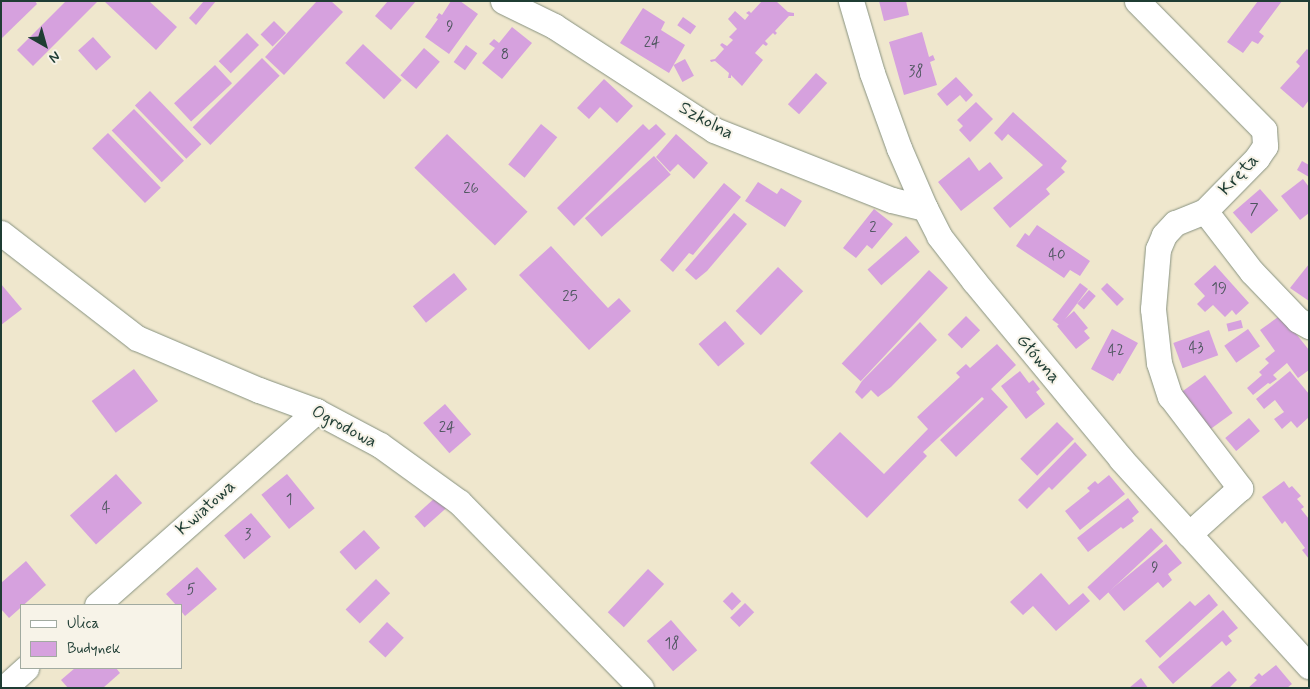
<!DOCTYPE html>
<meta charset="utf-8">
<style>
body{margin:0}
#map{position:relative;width:1310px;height:689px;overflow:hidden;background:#efe7cd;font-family:Mynerve,sans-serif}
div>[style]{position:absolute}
.building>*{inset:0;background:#d6a1de;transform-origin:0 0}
.roads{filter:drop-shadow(0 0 1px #879280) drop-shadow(0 0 1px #879280)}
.minor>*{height:25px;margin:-12.5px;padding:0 12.5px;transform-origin:12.5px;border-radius:12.5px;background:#fff}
span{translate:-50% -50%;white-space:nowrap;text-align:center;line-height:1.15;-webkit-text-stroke:4px #f7f3e8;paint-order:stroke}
.number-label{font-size:15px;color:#4d565e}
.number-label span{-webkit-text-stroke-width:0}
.street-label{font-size:18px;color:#1f3d34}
.frame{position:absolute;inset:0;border:2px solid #1f3d34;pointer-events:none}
.legend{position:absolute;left:20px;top:604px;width:162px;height:65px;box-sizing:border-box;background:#f7f3e8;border:1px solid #a1aaa0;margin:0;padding:6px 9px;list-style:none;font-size:15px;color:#1f3d34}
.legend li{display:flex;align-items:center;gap:10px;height:25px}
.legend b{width:25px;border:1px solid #a1aaa0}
.north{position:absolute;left:20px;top:20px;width:50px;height:50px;-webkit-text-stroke:4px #f7f3e8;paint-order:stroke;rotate:142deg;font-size:14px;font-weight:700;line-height:20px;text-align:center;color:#1f3d34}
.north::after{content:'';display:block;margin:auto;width:18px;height:22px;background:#1f3d34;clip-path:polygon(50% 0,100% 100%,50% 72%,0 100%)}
</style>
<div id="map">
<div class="building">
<div style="clip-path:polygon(1px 1px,35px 1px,37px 4px,1px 39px)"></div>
<div style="clip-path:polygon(66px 1px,98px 1px,33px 66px,17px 50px)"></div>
<div style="clip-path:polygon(104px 1px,149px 1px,177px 27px,156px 50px)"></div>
<div style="clip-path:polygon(204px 1px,216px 1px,196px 25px,189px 18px)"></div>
<div style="clip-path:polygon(317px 1px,331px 1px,343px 12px,284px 75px,265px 57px)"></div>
<div style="clip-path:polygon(388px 1px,416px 1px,391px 30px,375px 16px)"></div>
<div style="clip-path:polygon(451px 1px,460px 1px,478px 14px,449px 54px,425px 37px,438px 19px,436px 18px,439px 13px,442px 15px)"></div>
<div style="clip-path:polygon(762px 1px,776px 1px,788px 12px,794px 13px,794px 16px,789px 16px,775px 31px,777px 33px,775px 35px,773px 33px,765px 41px,768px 44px,766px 46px,763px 44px,755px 53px,763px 60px,742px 86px,731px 75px,731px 78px,728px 78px,729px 73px,715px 61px,711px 62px,710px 60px,715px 59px,724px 49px,720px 45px,722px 43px,727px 46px,733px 40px,729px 37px,737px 29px,728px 19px,735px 11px,745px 20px,749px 15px,746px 13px,749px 11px,751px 13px)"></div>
<div style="clip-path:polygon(879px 1px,906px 1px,909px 15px,884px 21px)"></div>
<div style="clip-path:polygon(1258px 1px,1282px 1px,1259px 32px,1264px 36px,1258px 44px,1252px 41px,1243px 53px,1227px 42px)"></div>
<div style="clip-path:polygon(643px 8px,665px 22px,661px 30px,685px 45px,669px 73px,620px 43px)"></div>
<div style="left:683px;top:17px;width:16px;height:10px;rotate:35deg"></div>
<div style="left:274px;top:21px;width:17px;height:19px;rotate:45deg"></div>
<div style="clip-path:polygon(512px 27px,532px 43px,502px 79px,482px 63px,495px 48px,489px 44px,494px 39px,499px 43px)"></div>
<div style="clip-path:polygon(922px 32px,929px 57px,933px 55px,935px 60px,930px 62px,937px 85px,904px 95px,889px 42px)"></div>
<div style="left:247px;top:33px;width:17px;height:40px;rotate:45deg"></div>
<div style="left:93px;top:37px;width:27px;height:20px;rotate:48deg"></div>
<div style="left:363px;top:44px;width:53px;height:26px;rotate:43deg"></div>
<div style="left:466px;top:45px;width:14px;height:21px;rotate:36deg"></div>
<div style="left:424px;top:48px;width:21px;height:36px;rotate:41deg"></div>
<div style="clip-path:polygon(1307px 49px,1309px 51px,1309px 100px,1303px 108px,1280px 88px,1300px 66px,1296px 62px)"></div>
<div style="left:262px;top:58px;width:25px;height:98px;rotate:45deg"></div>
<div style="left:685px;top:59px;width:19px;height:13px;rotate:62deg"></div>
<div style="left:215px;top:65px;width:25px;height:56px;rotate:47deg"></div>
<div style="left:816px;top:73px;width:15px;height:42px;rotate:42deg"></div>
<div style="clip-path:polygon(956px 77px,973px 95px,966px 102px,960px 95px,947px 106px,937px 94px)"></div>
<div style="clip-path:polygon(604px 79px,633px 106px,617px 123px,600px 107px,589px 119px,577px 108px)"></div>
<div style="left:150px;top:91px;width:74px;height:21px;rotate:46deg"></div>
<div style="clip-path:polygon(976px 102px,993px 119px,970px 142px,959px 130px,963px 126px,957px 120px)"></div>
<div style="left:134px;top:109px;width:72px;height:31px;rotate:46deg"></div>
<div style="clip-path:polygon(1013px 112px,1067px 161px,1061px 168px,1065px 172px,1046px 189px,1050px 194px,1010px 228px,993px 208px,1043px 165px,1008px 134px,1002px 141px,994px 133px)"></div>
<div style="left:541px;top:124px;width:21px;height:52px;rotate:39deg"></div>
<div style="clip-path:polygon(643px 124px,649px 130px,656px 124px,666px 134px,574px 226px,557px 208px)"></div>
<div style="left:108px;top:133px;width:76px;height:22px;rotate:46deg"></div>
<div style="left:447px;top:134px;width:112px;height:47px;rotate:44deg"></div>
<div style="clip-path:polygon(676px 134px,708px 163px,694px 179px,678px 164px,670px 172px,656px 157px)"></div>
<div style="left:654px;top:156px;width:25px;height:93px;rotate:48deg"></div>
<div style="clip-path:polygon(969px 157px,979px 171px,990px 162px,1003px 178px,961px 211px,938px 182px)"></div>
<div style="clip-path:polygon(1302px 161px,1309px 165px,1309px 177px,1297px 170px)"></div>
<div style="clip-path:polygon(1303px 179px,1309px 187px,1309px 213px,1300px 220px,1281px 196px)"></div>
<div style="clip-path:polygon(758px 182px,777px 194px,781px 188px,802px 201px,785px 227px,745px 201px)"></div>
<div style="clip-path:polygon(724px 183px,741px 197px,693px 255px,689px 253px,673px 272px,660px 260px)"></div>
<div style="left:1260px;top:189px;width:28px;height:36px;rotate:49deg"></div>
<div style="clip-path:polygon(874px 209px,893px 224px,872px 249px,867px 245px,856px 258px,843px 248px)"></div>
<div style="clip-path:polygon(734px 213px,747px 224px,707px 271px,696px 280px,685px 270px)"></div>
<div style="clip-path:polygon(1037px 225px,1090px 261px,1080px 276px,1070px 270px,1064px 278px,1016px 246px,1025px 233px,1029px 236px)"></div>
<div style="left:906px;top:236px;width:21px;height:51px;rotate:49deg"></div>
<div style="clip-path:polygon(551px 246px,608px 308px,619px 298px,631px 311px,589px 350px,519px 275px)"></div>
<div style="clip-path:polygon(1309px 264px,1309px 301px,1290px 288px)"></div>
<div style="clip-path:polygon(1215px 265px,1249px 303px,1236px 315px,1232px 310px,1225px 317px,1213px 305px,1205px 312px,1197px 304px,1205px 296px,1194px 284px)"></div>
<div style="left:778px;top:267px;width:35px;height:61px;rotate:44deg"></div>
<div style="left:929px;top:270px;width:26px;height:128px;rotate:43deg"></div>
<div style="left:454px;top:273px;width:21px;height:53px;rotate:51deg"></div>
<div style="left:1080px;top:283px;width:10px;height:46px;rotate:37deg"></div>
<div style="clip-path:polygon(1107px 283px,1124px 299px,1117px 306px,1101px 289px)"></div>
<div style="clip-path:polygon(1px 284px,22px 309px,1px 325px)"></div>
<div style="left:1089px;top:290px;width:9px;height:18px;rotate:41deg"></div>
<div style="clip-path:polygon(1074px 311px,1088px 328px,1084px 331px,1090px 338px,1076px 349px,1057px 326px)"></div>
<div style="clip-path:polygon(1281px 315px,1309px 350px,1309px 370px,1298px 378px,1287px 363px,1273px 375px,1277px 379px,1270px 384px,1268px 383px,1253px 395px,1247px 388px,1262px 375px,1259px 372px,1269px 363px,1265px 359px,1275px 351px,1260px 330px)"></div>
<div style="left:966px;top:316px;width:20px;height:26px;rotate:45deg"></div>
<div style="left:1241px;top:320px;width:8px;height:15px;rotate:76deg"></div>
<div style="left:725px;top:321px;width:30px;height:35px;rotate:49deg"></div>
<div style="clip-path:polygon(920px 322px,937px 340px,891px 387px,878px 397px,871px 390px,862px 399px,855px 392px,862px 381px)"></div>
<div style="clip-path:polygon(1112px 329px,1138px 343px,1120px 374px,1118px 373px,1113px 381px,1091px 369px)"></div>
<div style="left:1248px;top:329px;width:21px;height:29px;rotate:55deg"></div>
<div style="left:1209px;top:330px;width:27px;height:38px;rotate:70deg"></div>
<div style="clip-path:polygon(997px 344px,1016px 365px,991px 389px,1008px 407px,956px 457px,940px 440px,984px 399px,982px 397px,923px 452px,927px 456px,867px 518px,810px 463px,840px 432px,884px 474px,928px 429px,917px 417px,960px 377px,956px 373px,966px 364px,970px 368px)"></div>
<div style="left:134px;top:369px;width:40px;height:53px;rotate:53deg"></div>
<div style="clip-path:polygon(1020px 371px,1029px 383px,1033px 380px,1040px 389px,1036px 392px,1045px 404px,1026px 419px,1001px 386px)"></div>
<div style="clip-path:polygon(1290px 371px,1309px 394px,1309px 417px,1297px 428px,1291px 421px,1282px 429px,1274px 419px,1284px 412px,1275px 400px,1264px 409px,1256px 399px)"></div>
<div style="left:1205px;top:375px;width:47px;height:29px;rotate:54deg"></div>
<div style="left:445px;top:404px;width:40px;height:29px;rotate:49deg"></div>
<div style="left:1249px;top:418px;width:17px;height:31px;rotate:50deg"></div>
<div style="left:1057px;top:422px;width:24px;height:52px;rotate:45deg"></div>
<div style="clip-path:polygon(1075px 442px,1087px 455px,1052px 490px,1049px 487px,1027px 509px,1018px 500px)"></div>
<div style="left:116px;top:474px;width:39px;height:62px;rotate:48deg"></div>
<div style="left:287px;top:474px;width:44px;height:33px;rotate:51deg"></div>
<div style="clip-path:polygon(1109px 475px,1125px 494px,1080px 530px,1065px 511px,1090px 491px,1087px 488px,1095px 481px,1098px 484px)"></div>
<div style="clip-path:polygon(1284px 481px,1289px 488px,1292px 486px,1301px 496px,1297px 499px,1304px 507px,1301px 509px,1309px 519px,1309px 559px,1302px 550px,1305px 548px,1285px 521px,1282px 524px,1262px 497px)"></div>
<div style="left:436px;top:497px;width:15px;height:29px;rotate:48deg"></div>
<div style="clip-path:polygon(1128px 498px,1139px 512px,1132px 518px,1134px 521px,1123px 529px,1121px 527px,1088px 552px,1077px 538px)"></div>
<div style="left:251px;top:513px;width:31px;height:35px;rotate:50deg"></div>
<div style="left:1151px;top:528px;width:18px;height:87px;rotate:47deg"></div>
<div style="left:364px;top:530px;width:24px;height:33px;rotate:48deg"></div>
<div style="clip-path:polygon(1166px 544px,1182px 563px,1168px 574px,1172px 580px,1163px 588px,1158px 582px,1124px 611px,1108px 592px)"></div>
<div style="clip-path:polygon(26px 561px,46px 585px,9px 618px,1px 609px,1px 583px)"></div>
<div style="clip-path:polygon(197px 567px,217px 589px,185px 616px,181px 611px,181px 605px,176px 605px,166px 594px)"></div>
<div style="left:648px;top:569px;width:22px;height:59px;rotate:43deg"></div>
<div style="clip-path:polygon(1041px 573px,1069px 605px,1083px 593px,1090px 601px,1056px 631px,1033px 606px,1023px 615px,1010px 602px)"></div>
<div style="left:376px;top:579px;width:20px;height:43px;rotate:45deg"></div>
<div style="left:732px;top:592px;width:13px;height:13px;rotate:45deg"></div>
<div style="clip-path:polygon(1209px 594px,1218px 605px,1160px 658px,1145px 641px,1190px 601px,1195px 606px)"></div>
<div style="left:745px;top:603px;width:13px;height:21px;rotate:45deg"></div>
<div style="clip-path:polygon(1223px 610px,1238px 628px,1228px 636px,1232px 641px,1226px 646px,1222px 641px,1173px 684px,1158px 667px)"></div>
<div style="left:671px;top:620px;width:40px;height:32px;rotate:49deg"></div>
<div style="left:387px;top:622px;width:23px;height:27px;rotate:43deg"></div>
<div style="clip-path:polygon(1276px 665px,1292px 684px,1287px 688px,1248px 688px,1257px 680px,1254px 678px,1259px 673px,1262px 676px)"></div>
<div style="clip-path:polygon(75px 668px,116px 668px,120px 673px,103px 688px,68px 688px,61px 680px)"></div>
<div style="clip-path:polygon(1229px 671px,1237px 680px,1229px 688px,1209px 688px)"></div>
<div style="clip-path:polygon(1141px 678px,1148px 688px,1129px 688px)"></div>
</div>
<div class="roads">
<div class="minor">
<div style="left:503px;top:1px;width:57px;rotate:26.1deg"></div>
<div style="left:554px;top:26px;width:191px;rotate:33deg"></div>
<div style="left:714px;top:130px;width:191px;rotate:21.5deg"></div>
<div style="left:892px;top:200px;width:34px;rotate:14deg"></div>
<div style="left:851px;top:1px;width:75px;rotate:73.7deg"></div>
<div style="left:872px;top:73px;width:80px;rotate:70.2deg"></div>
<div style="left:899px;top:148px;width:65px;rotate:66.6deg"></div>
<div style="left:925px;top:208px;width:31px;rotate:63deg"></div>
<div style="left:939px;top:236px;width:57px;rotate:52.1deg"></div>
<div style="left:974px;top:281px;width:231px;rotate:50.4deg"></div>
<div style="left:1121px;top:459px;width:280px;rotate:47.8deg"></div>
<div style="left:1137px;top:1px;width:181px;rotate:45.4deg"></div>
<div style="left:1264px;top:130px;width:16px;rotate:86deg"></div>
<div style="left:1265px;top:146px;width:14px;rotate:124deg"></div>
<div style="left:1257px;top:158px;width:74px;rotate:134.5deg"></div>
<div style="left:1205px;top:211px;width:32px;rotate:158deg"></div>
<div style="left:1175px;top:223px;width:16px;rotate:133deg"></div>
<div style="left:1164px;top:235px;width:15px;rotate:113deg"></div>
<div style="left:1158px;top:249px;width:60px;rotate:94.8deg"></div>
<div style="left:1153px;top:309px;width:54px;rotate:83.7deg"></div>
<div style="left:1159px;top:363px;width:35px;rotate:72deg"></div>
<div style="left:1170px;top:396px;width:116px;rotate:52.7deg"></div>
<div style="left:1240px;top:488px;width:69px;rotate:138deg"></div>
<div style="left:1205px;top:211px;width:77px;rotate:52.4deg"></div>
<div style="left:1252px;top:272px;width:66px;rotate:46.2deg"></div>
<div style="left:1298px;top:320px;width:13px;rotate:29deg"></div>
<div style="left:1px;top:233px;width:172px;rotate:37.7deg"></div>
<div style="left:137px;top:338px;width:133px;rotate:23.1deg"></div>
<div style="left:259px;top:390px;width:61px;rotate:20.2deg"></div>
<div style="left:316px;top:411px;width:72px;rotate:28deg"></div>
<div style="left:380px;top:445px;width:97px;rotate:35.8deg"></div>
<div style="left:459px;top:502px;width:260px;rotate:45.6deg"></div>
<div style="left:97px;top:605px;width:293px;rotate:-41.5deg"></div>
<div style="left:4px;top:688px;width:30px;rotate:-42deg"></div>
</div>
</div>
<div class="number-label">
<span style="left:450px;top:28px">9</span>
<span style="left:652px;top:44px">24</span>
<span style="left:505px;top:56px">8</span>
<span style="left:916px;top:73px">38</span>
<span style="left:471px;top:190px">26</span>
<span style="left:1254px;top:211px">7</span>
<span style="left:873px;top:229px">2</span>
<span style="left:1057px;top:256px">40</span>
<span style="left:1219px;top:290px">19</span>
<span style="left:570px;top:298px">25</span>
<span style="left:1196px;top:349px">43</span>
<span style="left:1116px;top:352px">42</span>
<span style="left:447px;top:429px">24</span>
<span style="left:289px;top:501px">1</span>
<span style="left:106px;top:509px">4</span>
<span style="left:248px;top:536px">3</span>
<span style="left:1155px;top:569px">9</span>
<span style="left:191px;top:591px">5</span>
<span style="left:672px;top:645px">18</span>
</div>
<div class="street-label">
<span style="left:706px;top:121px;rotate:29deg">Szkolna</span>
<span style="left:1239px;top:175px;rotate:-47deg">Kręta</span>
<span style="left:1038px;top:359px;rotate:50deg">Główna</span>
<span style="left:344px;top:427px;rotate:28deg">Ogrodowa</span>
<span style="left:206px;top:508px;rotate:-42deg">Kwiatowa</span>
</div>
<div class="frame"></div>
<ul class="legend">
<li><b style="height:6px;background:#fff"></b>Ulica</li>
<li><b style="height:14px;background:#d6a1de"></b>Budynek</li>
</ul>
<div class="north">N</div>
</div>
